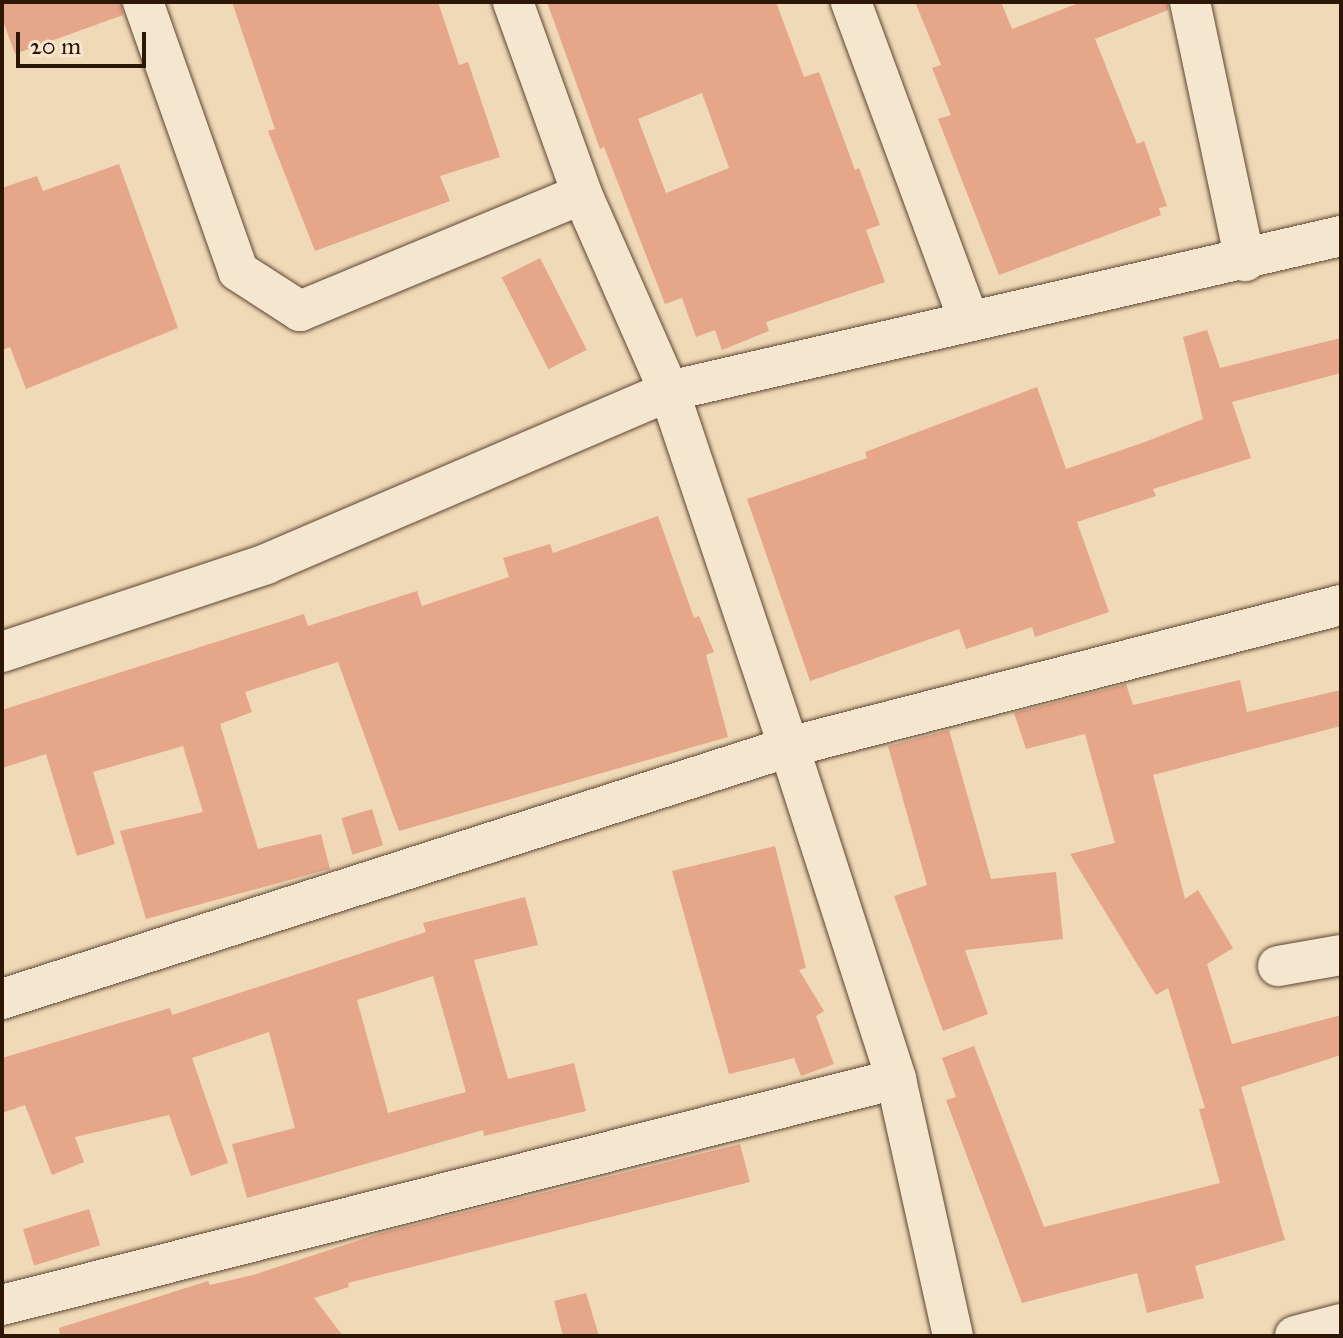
<!DOCTYPE html>
<style>
body{margin:0}
#map{position:relative;width:1343px;height:1338px;overflow:hidden;background:#f0d9b7;font-family:"IM FELL Great Primer",serif}
div>[style]{position:absolute}
.building>*{inset:0;background:#e5a68a;transform-origin:0 0}
.roads{filter:drop-shadow(0 0 2px #5d4732) drop-shadow(0 0 2px #5d4732)}
.minor>*{height:40px;margin:-20px;padding:0 20px;transform-origin:20px;border-radius:20px;background:#f5e6d0}
span{translate:-50% -50%;white-space:nowrap;text-align:center;line-height:1.15;-webkit-text-stroke:6px #f5e6d0;paint-order:stroke}
.frame{position:absolute;inset:0;border:4px solid #2c1606;pointer-events:none}
.scale{position:absolute;left:16px;top:32px;width:130px;height:36px;box-sizing:border-box;border:4px solid #2c1606;border-top:0;padding-left:10px;font-size:24px;line-height:28px;white-space:nowrap;color:#2c1606;-webkit-text-stroke:6px #f5e6d0;paint-order:stroke}
</style>
<div id="map">
<div class="building">
<div style="clip-path:polygon(2px 2px,121px 2px,123px 15px,15px 54px,2px 18px)"></div>
<div style="clip-path:polygon(232px 2px,438px 2px,459px 65px,468px 62px,500px 157px,440px 176px,450px 201px,315px 251px,268px 131px,275px 129px)"></div>
<div style="clip-path:polygon(evenodd,547px 2px,776px 2px,804px 77px,819px 72px,855px 170px,859px 168px,880px 225px,866px 230px,885px 282px,766px 322px,769px 331px,722px 350px,715px 330px,696px 337px,682px 298px,665px 304px,604px 147px,600px 149px,547px 2px,702px 93px,729px 168px,666px 193px,638px 119px,702px 93px)"></div>
<div style="clip-path:polygon(915px 2px,1001px 2px,1012px 29px,1081px 2px,1168px 2px,1168px 10px,1095px 39px,1137px 144px,1144px 141px,1167px 206px,1159px 208px,1161px 215px,999px 275px,938px 119px,951px 115px,932px 68px,941px 65px)"></div>
<div style="clip-path:polygon(119px 164px,178px 328px,26px 389px,10px 347px,2px 350px,2px 188px,37px 176px,43px 191px)"></div>
<div style="left:540px;top:258px;width:103px;height:43px;rotate:63deg"></div>
<div style="clip-path:polygon(1207px 330px,1220px 368px,1341px 338px,1341px 373px,1232px 402px,1251px 458px,1153px 489px,1156px 496px,1077px 522px,1109px 612px,1035px 637px,1032px 627px,966px 649px,959px 629px,810px 681px,747px 499px,867px 458px,865px 452px,1037px 387px,1066px 469px,1145px 442px,1203px 419px,1183px 337px)"></div>
<div style="clip-path:polygon(658px 516px,694px 618px,699px 616px,714px 652px,706px 655px,728px 737px,399px 831px,338px 662px,245px 692px,252px 712px,220px 724px,258px 849px,321px 834px,330px 869px,146px 919px,120px 831px,203px 812px,183px 746px,93px 772px,115px 844px,77px 856px,46px 754px,2px 768px,2px 710px,304px 614px,308px 626px,417px 591px,422px 606px,509px 577px,503px 558px,550px 544px,553px 553px)"></div>
<div style="clip-path:polygon(1240px 680px,1247px 712px,1341px 690px,1341px 726px,1153px 775px,1185px 899px,1198px 890px,1233px 948px,1207px 964px,1232px 1044px,1341px 1015px,1341px 1055px,1241px 1087px,1285px 1240px,1195px 1266px,1204px 1298px,1147px 1313px,1137px 1273px,1022px 1303px,946px 1100px,956px 1097px,942px 1058px,974px 1046px,1044px 1227px,1220px 1183px,1199px 1109px,1205px 1108px,1168px 988px,1156px 995px,1070px 854px,1115px 843px,1085px 734px,1026px 749px,1014px 713px,1126px 684px,1133px 705px)"></div>
<div style="clip-path:polygon(949px 730px,991px 879px,1056px 872px,1063px 939px,965px 950px,988px 1014px,943px 1031px,894px 896px,927px 885px,888px 746px)"></div>
<div style="left:372px;top:809px;width:38px;height:32px;rotate:73deg"></div>
<div style="clip-path:polygon(775px 846px,806px 968px,799px 970px,824px 1011px,816px 1016px,834px 1064px,801px 1076px,794px 1058px,729px 1074px,672px 871px)"></div>
<div style="clip-path:polygon(evenodd,525px 897px,538px 945px,474px 960px,508px 1079px,574px 1063px,586px 1111px,484px 1136px,483px 1130px,247px 1198px,232px 1144px,295px 1128px,269px 1032px,192px 1058px,228px 1163px,191px 1176px,169px 1115px,75px 1137px,84px 1162px,52px 1175px,25px 1105px,2px 1113px,2px 1058px,170px 1008px,172px 1015px,426px 932px,423px 923px,525px 897px,433px 976px,466px 1092px,388px 1113px,357px 1000px,433px 976px)"></div>
<div style="clip-path:polygon(740px 1144px,750px 1182px,348px 1283px,349px 1287px,314px 1298px,343px 1336px,60px 1336px,59px 1328px,208px 1281px,210px 1285px,253px 1275px,381px 1233px)"></div>
<div style="left:89px;top:1209px;width:38px;height:69px;rotate:73deg"></div>
<div style="clip-path:polygon(586px 1293px,599px 1336px,563px 1336px,554px 1301px)"></div>
</div>
<div class="roads">
<div class="minor">
<div style="left:143px;top:2px;width:285px;rotate:70.5deg"></div>
<div style="left:238px;top:271px;width:74px;rotate:32.8deg"></div>
<div style="left:300px;top:311px;width:305px;rotate:-22.5deg"></div>
<div style="left:513px;top:2px;width:204px;rotate:70.2deg"></div>
<div style="left:582px;top:194px;width:215px;rotate:66.2deg"></div>
<div style="left:669px;top:391px;width:376px;rotate:71.4deg"></div>
<div style="left:789px;top:747px;width:349px;rotate:72.1deg"></div>
<div style="left:896px;top:1079px;width:263px;rotate:77.5deg"></div>
<div style="left:851px;top:2px;width:340px;rotate:69.7deg"></div>
<div style="left:1190px;top:2px;width:265px;rotate:78deg"></div>
<div style="left:2px;top:652px;width:278px;rotate:-18.4deg"></div>
<div style="left:266px;top:564px;width:439px;rotate:-23.2deg"></div>
<div style="left:669px;top:391px;width:690px;rotate:-12.99deg"></div>
<div style="left:1278px;top:966px;width:64px;rotate:-9.9deg"></div>
<div style="left:2px;top:999px;width:826px;rotate:-17.76deg"></div>
<div style="left:789px;top:747px;width:570px;rotate:-14.43deg"></div>
<div style="left:2px;top:1305px;width:922px;rotate:-14.19deg"></div>
<div style="left:1295px;top:1336px;width:48px;rotate:-14.6deg"></div>
</div>
</div>
<div class="frame"></div>
<div class="scale">20 m</div>
</div>
